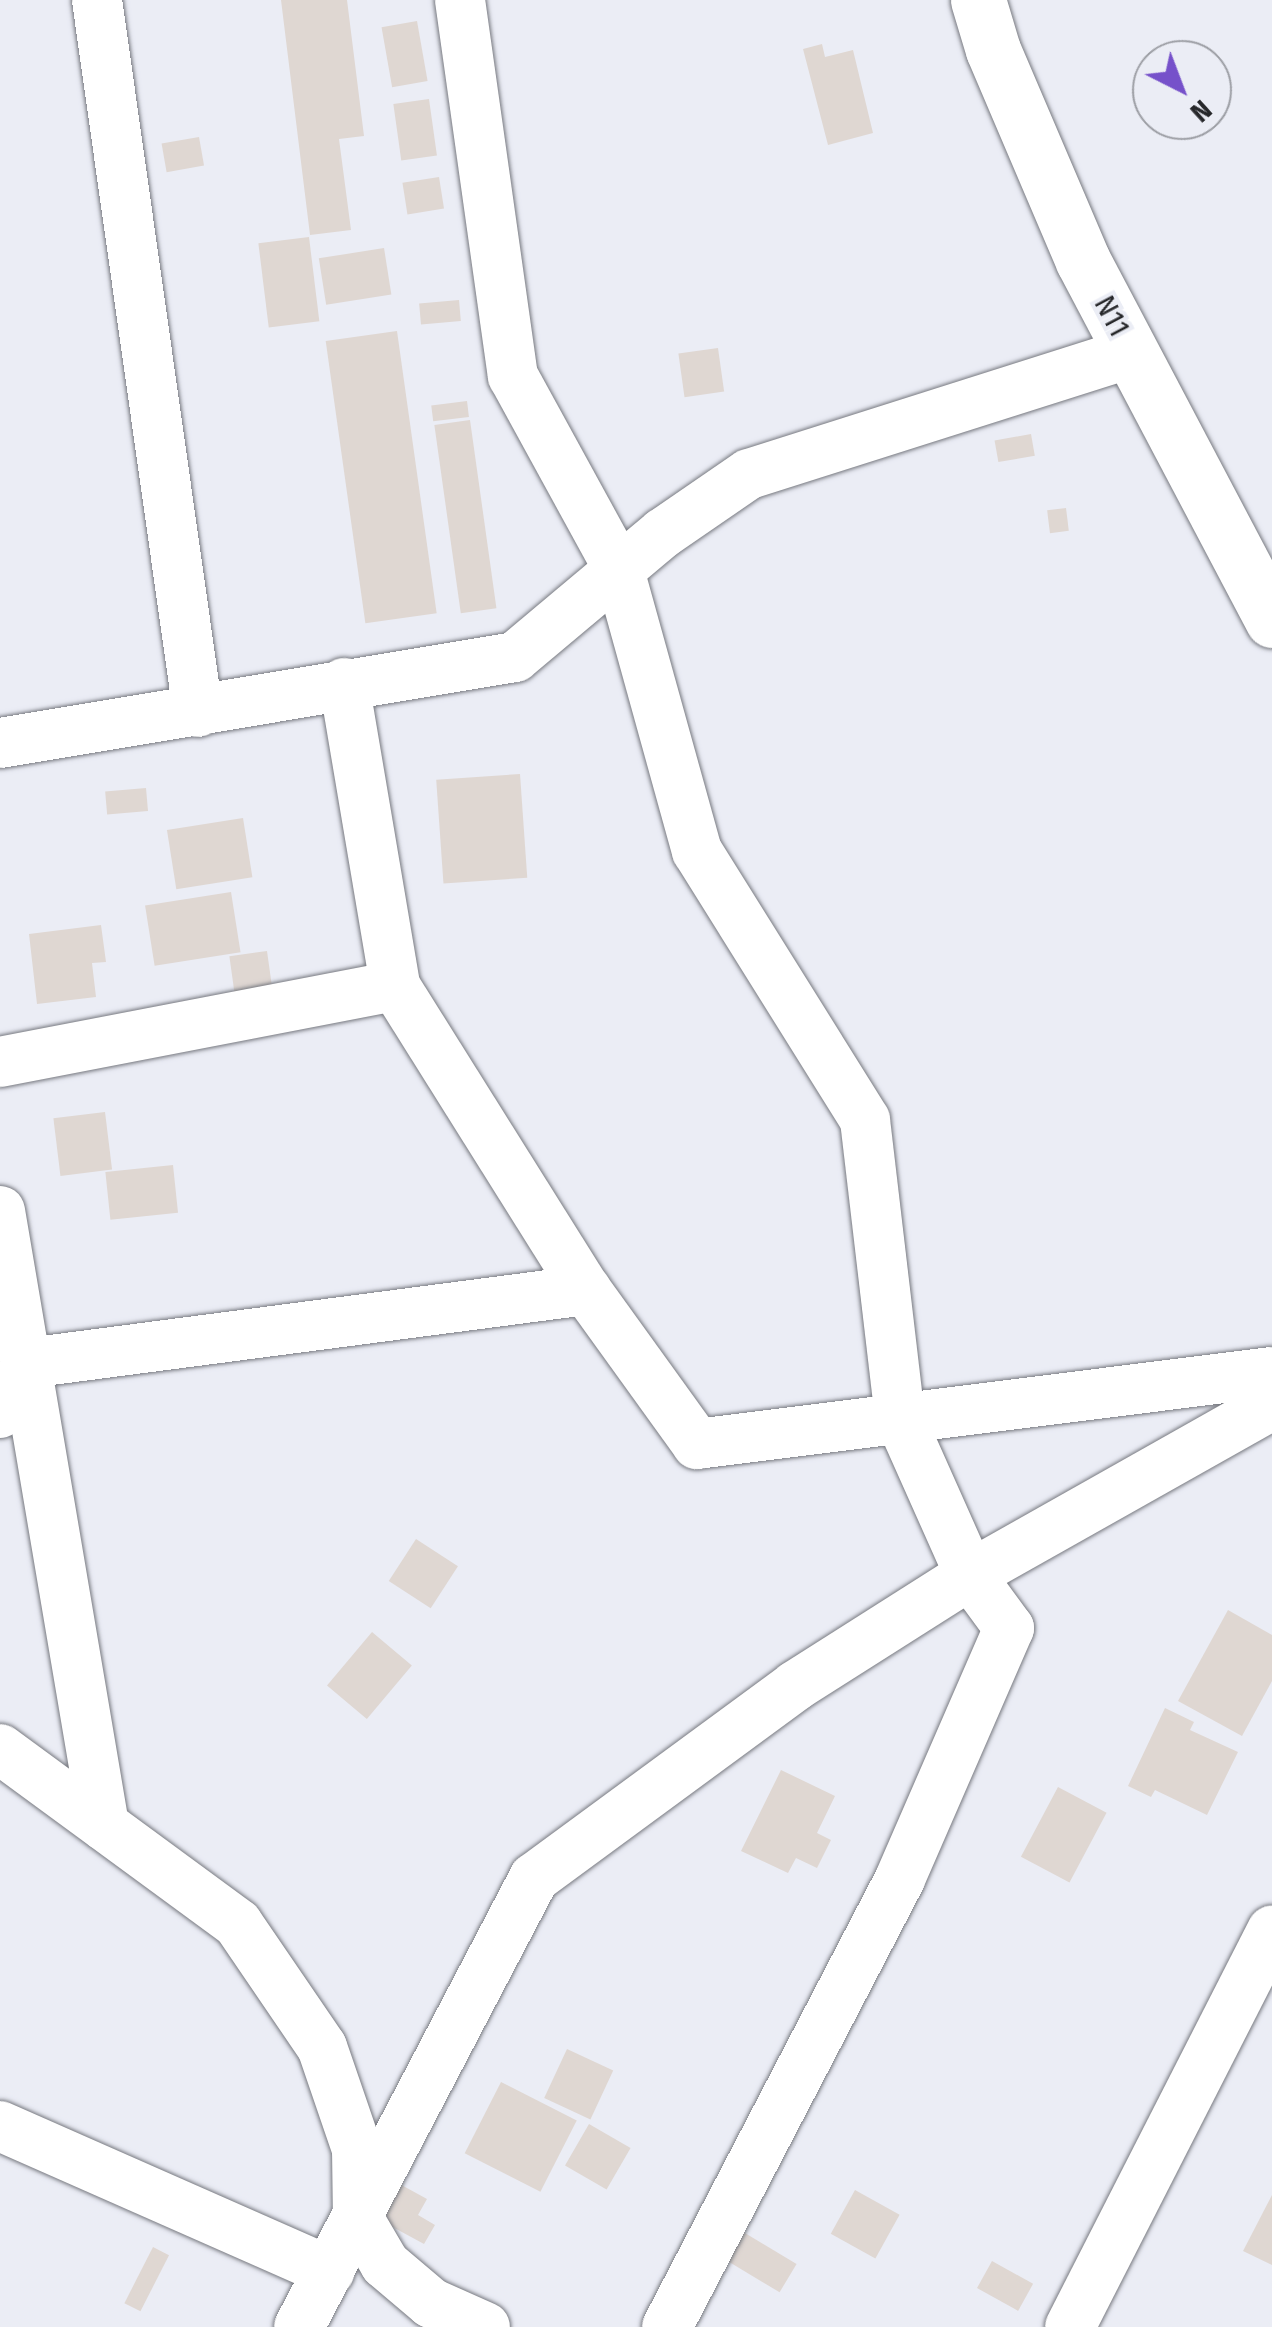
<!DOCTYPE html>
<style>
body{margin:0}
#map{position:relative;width:1272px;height:2327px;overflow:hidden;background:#ebedf5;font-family:"Fira Sans Condensed",sans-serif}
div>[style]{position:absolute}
.building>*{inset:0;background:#dfd7d2;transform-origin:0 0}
.roads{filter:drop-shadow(0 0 2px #777980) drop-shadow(0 0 2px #777980)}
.minor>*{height:50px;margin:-25px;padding:0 25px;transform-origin:25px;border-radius:25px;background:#fff}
.major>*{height:55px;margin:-27.5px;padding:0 27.5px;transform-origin:27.5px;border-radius:27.5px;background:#fff}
span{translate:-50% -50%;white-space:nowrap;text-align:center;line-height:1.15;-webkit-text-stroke:8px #ebedf5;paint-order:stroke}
.street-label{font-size:30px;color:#26272a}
.north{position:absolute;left:1132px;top:40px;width:100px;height:100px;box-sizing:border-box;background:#ebedf5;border:2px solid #9c9ea4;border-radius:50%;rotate:138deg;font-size:28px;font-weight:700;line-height:40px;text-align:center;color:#26272a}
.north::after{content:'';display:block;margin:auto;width:35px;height:45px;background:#7651ca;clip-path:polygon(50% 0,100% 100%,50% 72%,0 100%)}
</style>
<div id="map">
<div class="building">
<div style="clip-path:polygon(281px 0,347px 0,364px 136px,339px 139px,351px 230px,310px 235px)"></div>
<div style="left:417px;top:21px;width:61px;height:36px;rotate:80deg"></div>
<div style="clip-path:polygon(822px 44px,825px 57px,853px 50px,873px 133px,828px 145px,803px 49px)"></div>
<div style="left:429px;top:99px;width:57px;height:36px;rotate:82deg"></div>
<div style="left:199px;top:137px;width:29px;height:38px;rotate:80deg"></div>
<div style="left:439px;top:177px;width:32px;height:37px;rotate:81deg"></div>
<div style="left:309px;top:237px;width:85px;height:51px;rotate:83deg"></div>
<div style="left:384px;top:248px;width:47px;height:66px;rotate:81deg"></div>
<div style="left:459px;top:300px;width:21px;height:40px;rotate:85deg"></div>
<div style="left:397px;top:331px;width:285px;height:72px;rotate:82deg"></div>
<div style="left:718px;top:348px;width:44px;height:40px;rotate:82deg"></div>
<div style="left:467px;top:401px;width:16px;height:36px;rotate:83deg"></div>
<div style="left:470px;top:420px;width:190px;height:36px;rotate:82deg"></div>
<div style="left:1031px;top:434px;width:22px;height:37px;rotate:80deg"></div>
<div style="left:1066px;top:508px;width:23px;height:19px;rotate:83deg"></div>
<div style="left:520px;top:774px;width:104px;height:84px;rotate:86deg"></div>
<div style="left:146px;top:788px;width:23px;height:41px;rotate:85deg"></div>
<div style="left:243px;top:818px;width:60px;height:77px;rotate:81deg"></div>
<div style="left:231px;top:892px;width:61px;height:87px;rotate:81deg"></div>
<div style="clip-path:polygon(101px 925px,106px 962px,92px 963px,96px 997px,37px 1004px,29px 934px)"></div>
<div style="left:267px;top:951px;width:37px;height:38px;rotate:82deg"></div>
<div style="left:105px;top:1112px;width:58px;height:52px;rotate:83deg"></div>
<div style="left:173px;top:1165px;width:48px;height:68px;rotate:84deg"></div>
<div style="left:416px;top:1539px;width:50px;height:50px;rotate:33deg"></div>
<div style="clip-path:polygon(1228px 1610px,1272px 1635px,1272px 1681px,1242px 1736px,1178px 1701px)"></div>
<div style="left:372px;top:1632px;width:52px;height:70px;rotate:40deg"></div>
<div style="clip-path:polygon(1165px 1708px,1194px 1722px,1190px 1730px,1238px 1752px,1207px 1815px,1155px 1790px,1151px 1797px,1128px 1786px)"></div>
<div style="clip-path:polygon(781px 1770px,835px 1796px,817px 1833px,831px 1840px,817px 1868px,796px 1858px,788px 1873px,741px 1851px)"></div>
<div style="left:1058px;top:1787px;width:55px;height:79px;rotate:28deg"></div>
<div style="left:567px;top:2049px;width:51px;height:54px;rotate:25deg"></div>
<div style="left:501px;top:2082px;width:85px;height:80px;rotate:27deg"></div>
<div style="left:589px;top:2124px;width:48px;height:48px;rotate:30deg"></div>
<div style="clip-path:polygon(396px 2182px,427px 2199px,418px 2215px,435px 2225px,424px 2244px,376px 2218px)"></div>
<div style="left:855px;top:2190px;width:51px;height:50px;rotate:29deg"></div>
<div style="clip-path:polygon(1272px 2195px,1272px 2265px,1243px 2251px)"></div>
<div style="left:740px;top:2230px;width:66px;height:33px;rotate:31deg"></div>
<div style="left:153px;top:2247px;width:18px;height:63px;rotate:27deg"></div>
<div style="left:992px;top:2261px;width:47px;height:31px;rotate:29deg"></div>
</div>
<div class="roads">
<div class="minor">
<div style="left:97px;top:0;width:719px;rotate:81.93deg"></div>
<div style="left:460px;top:0;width:380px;rotate:82deg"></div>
<div style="left:513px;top:376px;width:221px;rotate:61.3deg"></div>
<div style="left:619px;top:570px;width:292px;rotate:74.5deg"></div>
<div style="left:697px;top:851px;width:317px;rotate:58deg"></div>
<div style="left:865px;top:1120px;width:300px;rotate:83.3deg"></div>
<div style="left:900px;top:1418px;width:172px;rotate:66deg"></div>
<div style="left:970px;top:1575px;width:66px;rotate:53.7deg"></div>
<div style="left:1009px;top:1628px;width:274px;rotate:113.5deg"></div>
<div style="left:900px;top:1879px;width:505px;rotate:117.48deg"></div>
<div style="left:344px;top:683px;width:307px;rotate:80.4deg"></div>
<div style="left:395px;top:986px;width:359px;rotate:57.9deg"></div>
<div style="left:586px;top:1290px;width:190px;rotate:54.2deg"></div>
<div style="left:697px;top:1444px;width:579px;rotate:-7.14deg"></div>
<div style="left:0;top:743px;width:522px;rotate:-9.48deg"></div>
<div style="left:515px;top:657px;width:193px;rotate:-40deg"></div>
<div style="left:663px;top:533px;width:104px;rotate:-34.5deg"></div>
<div style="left:749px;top:474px;width:401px;rotate:-17.6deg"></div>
<div style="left:0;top:1062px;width:402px;rotate:-10.9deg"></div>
<div style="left:0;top:1211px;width:623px;rotate:80.39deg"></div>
<div style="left:0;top:1413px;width:57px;rotate:-60.8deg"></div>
<div style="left:28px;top:1363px;width:563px;rotate:-7.45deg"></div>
<div style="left:0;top:1749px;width:295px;rotate:36.3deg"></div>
<div style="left:238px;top:1924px;width:149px;rotate:55.7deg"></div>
<div style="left:322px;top:2047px;width:108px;rotate:71.1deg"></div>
<div style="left:357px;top:2149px;width:69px;rotate:89.2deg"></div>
<div style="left:358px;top:2218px;width:53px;rotate:59.6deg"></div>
<div style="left:385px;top:2264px;width:60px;rotate:40.3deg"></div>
<div style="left:431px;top:2303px;width:59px;rotate:24deg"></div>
<div style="left:0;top:2126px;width:360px;rotate:23.8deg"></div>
<div style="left:299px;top:2327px;width:507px;rotate:-62.37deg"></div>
<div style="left:534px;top:1878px;width:324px;rotate:-36.3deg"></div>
<div style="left:795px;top:1686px;width:207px;rotate:-32.4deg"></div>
<div style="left:970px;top:1575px;width:347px;rotate:-29.4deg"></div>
<div style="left:1070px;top:2327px;width:445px;rotate:-63deg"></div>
</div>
<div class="major">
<div style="left:978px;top:0;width:52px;rotate:73.3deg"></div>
<div style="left:993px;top:50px;width:229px;rotate:66.9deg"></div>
<div style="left:1083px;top:261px;width:406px;rotate:62.2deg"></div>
</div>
</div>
<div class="street-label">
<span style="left:1112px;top:316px;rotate:62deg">N11</span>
</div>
<div class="north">N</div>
</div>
